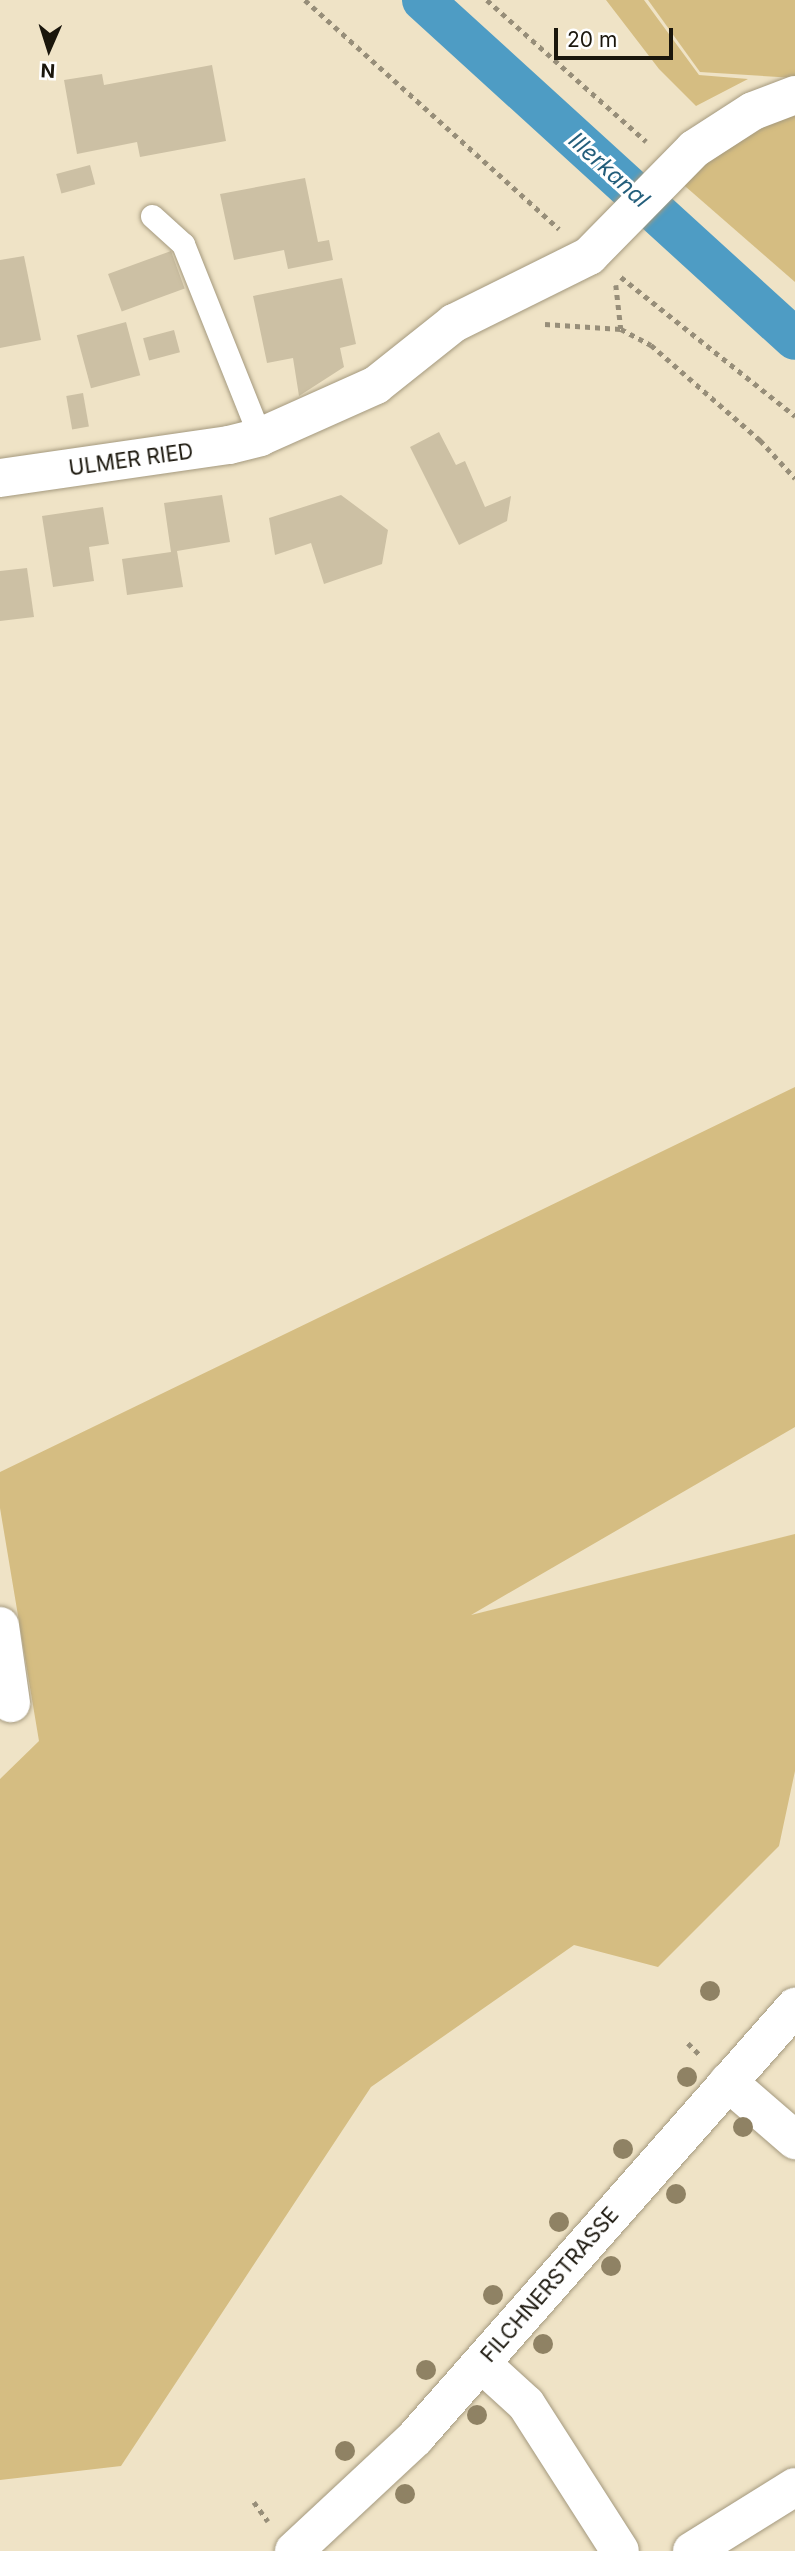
<!DOCTYPE html>
<style>
body{margin:0}
#map{position:relative;width:795px;height:2551px;overflow:hidden;background:#efe3c6;font-family:Inter,sans-serif}
div>[style]{position:absolute}
.green>*{inset:0;background:#d5bd82}
.canal>*{height:42px;margin:-21px;padding:0 21px;transform-origin:21px;border-radius:21px;background:#4e9cc4}
.building>*{inset:0;background:#ccc0a4;transform-origin:0 0}
.path>*{height:4.5px;margin-top:-2.25px;transform-origin:0;background:repeating-linear-gradient(90deg,#978e79 0 5px,transparent 0 10px)}
.roads{filter:drop-shadow(0 0 2px #a4997e) drop-shadow(0 0 2px #a4997e)}
.lane>*{height:23px;margin:-11.5px;padding:0 11.5px;transform-origin:11.5px;border-radius:11.5px;background:#fff}
.street>*{height:38px;margin:-19px;padding:0 19px;transform-origin:19px;border-radius:19px;background:#fff}
.trees>*{width:20px;height:20px;margin:-10px;border-radius:50%;background:#8f8264}
span{translate:-50% -50%;white-space:nowrap;text-align:center;line-height:1.15;-webkit-text-stroke:6px #fff;paint-order:stroke}
.street-label{font-size:21px;color:#1a160c}
.water-label{font-size:23px;color:#235e7b;font-style:italic}
.north{position:absolute;left:14px;top:14px;width:70px;height:70px;-webkit-text-stroke:5px #fff;paint-order:stroke;rotate:183deg;font-size:19px;font-weight:700;line-height:28px;text-align:center;color:#1a160c}
.north::after{content:'';display:block;margin:auto;width:24px;height:32px;background:#1a160c;clip-path:polygon(50% 0,100% 100%,50% 72%,0 100%)}
.scale{position:absolute;left:554px;top:28px;width:119px;height:32px;box-sizing:border-box;border:4px solid #1a160c;border-top:0;padding-left:9px;font-size:21px;line-height:24px;white-space:nowrap;color:#1a160c;-webkit-text-stroke:5px #fff;paint-order:stroke}
</style>
<div id="map">
<div class="green">
<div style="clip-path:polygon(606px 0,644px 0,699px 75px,748px 79px,696px 106px,659px 69px)"></div>
<div style="clip-path:polygon(648px 0,795px 0,795px 78px,700px 72px)"></div>
<div style="clip-path:polygon(795px 108px,795px 282px,678px 180px)"></div>
<div style="clip-path:polygon(795px 1087px,795px 1427px,471px 1615px,795px 1534px,795px 1771px,779px 1846px,658px 1967px,574px 1945px,371px 2087px,121px 2466px,0 2480px,0 1779px,39px 1741px,0 1508px,0 1472px)"></div>
</div>
<div class="canal">
<div style="left:423px;top:0;width:503px;rotate:42.34deg"></div>
</div>
<div class="building">
<div style="clip-path:polygon(212px 65px,226px 141px,140px 157px,137px 142px,77px 154px,64px 80px,102px 74px,104px 85px)"></div>
<div style="left:90px;top:165px;width:20px;height:35px;rotate:75deg"></div>
<div style="clip-path:polygon(305px 178px,318px 242px,329px 240px,333px 260px,288px 269px,284px 250px,234px 260px,220px 194px)"></div>
<div style="left:171px;top:251px;width:40px;height:67px;rotate:70deg"></div>
<div style="clip-path:polygon(24px 256px,41px 340px,0 348px,0 260px)"></div>
<div style="clip-path:polygon(342px 278px,356px 344px,340px 348px,344px 367px,299px 396px,293px 358px,267px 363px,253px 296px)"></div>
<div style="left:126px;top:322px;width:55px;height:51px;rotate:75deg"></div>
<div style="left:174px;top:330px;width:23px;height:32px;rotate:75deg"></div>
<div style="left:83px;top:393px;width:34px;height:17px;rotate:80deg"></div>
<div style="clip-path:polygon(439px 432px,456px 465px,465px 461px,485px 507px,511px 496px,507px 521px,459px 545px,410px 447px)"></div>
<div style="clip-path:polygon(222px 495px,230px 542px,177px 551px,183px 587px,127px 595px,122px 559px,171px 552px,164px 503px)"></div>
<div style="clip-path:polygon(341px 495px,388px 530px,382px 564px,324px 584px,311px 543px,275px 555px,269px 518px)"></div>
<div style="clip-path:polygon(103px 507px,109px 544px,89px 547px,94px 581px,53px 587px,42px 516px)"></div>
<div style="clip-path:polygon(27px 568px,34px 617px,0 621px,0 571px)"></div>
</div>
<div class="path">
<div style="left:305px;top:0;width:342px;rotate:42deg"></div>
<div style="left:487px;top:0;width:213px;rotate:41.6deg"></div>
<div style="left:621px;top:277px;width:223px;rotate:38.6deg"></div>
<div style="left:616px;top:285px;width:44px;rotate:83.5deg"></div>
<div style="left:545px;top:324px;width:76px;rotate:3.8deg"></div>
<div style="left:621px;top:329px;width:34px;rotate:28deg"></div>
<div style="left:651px;top:345px;width:145px;rotate:41.1deg"></div>
<div style="left:760px;top:440px;width:52px;rotate:47.4deg"></div>
<div style="left:688px;top:2043px;width:17px;rotate:45deg"></div>
<div style="left:254px;top:2502px;width:24px;rotate:54deg"></div>
</div>
<div class="roads">
<div class="lane">
<div style="left:152px;top:216px;width:42px;rotate:42.1deg"></div>
<div style="left:183px;top:244px;width:208px;rotate:68.2deg"></div>
</div>
<div class="street">
<div style="left:0;top:478px;width:231px;rotate:-8.2deg"></div>
<div style="left:229px;top:445px;width:32px;rotate:-14deg"></div>
<div style="left:260px;top:437px;width:127px;rotate:-24.1deg"></div>
<div style="left:376px;top:385px;width:100px;rotate:-38.5deg"></div>
<div style="left:454px;top:323px;width:151px;rotate:-26.4deg"></div>
<div style="left:589px;top:256px;width:150px;rotate:-45.5deg"></div>
<div style="left:694px;top:149px;width:70px;rotate:-32.8deg"></div>
<div style="left:753px;top:111px;width:45px;rotate:-20.9deg"></div>
<div style="left:0;top:1626px;width:78px;rotate:81.9deg"></div>
<div style="left:728px;top:2082px;width:89px;rotate:40.9deg"></div>
<div style="left:482px;top:2364px;width:59px;rotate:42.3deg"></div>
<div style="left:526px;top:2404px;width:174px;rotate:57.4deg"></div>
<div style="left:294px;top:2551px;width:166px;rotate:-43deg"></div>
<div style="left:415px;top:2438px;width:575px;rotate:-48.6deg"></div>
<div style="left:692px;top:2551px;width:121px;rotate:-31.9deg"></div>
</div>
</div>
<div class="trees">
<div style="left:710px;top:1991px"></div>
<div style="left:687px;top:2077px"></div>
<div style="left:743px;top:2127px"></div>
<div style="left:623px;top:2149px"></div>
<div style="left:676px;top:2194px"></div>
<div style="left:559px;top:2222px"></div>
<div style="left:611px;top:2266px"></div>
<div style="left:493px;top:2295px"></div>
<div style="left:543px;top:2344px"></div>
<div style="left:426px;top:2370px"></div>
<div style="left:477px;top:2415px"></div>
<div style="left:345px;top:2451px"></div>
<div style="left:405px;top:2494px"></div>
</div>
<div class="street-label">
<span style="left:131px;top:460px;rotate:-8deg">ULMER RIED</span>
<span style="left:550px;top:2285px;rotate:-49deg">FILCHNERSTRASSE</span>
</div>
<div class="water-label">
<span style="left:609px;top:170px;rotate:42deg">Illerkanal</span>
</div>
<div class="north">N</div>
<div class="scale">20 m</div>
</div>
